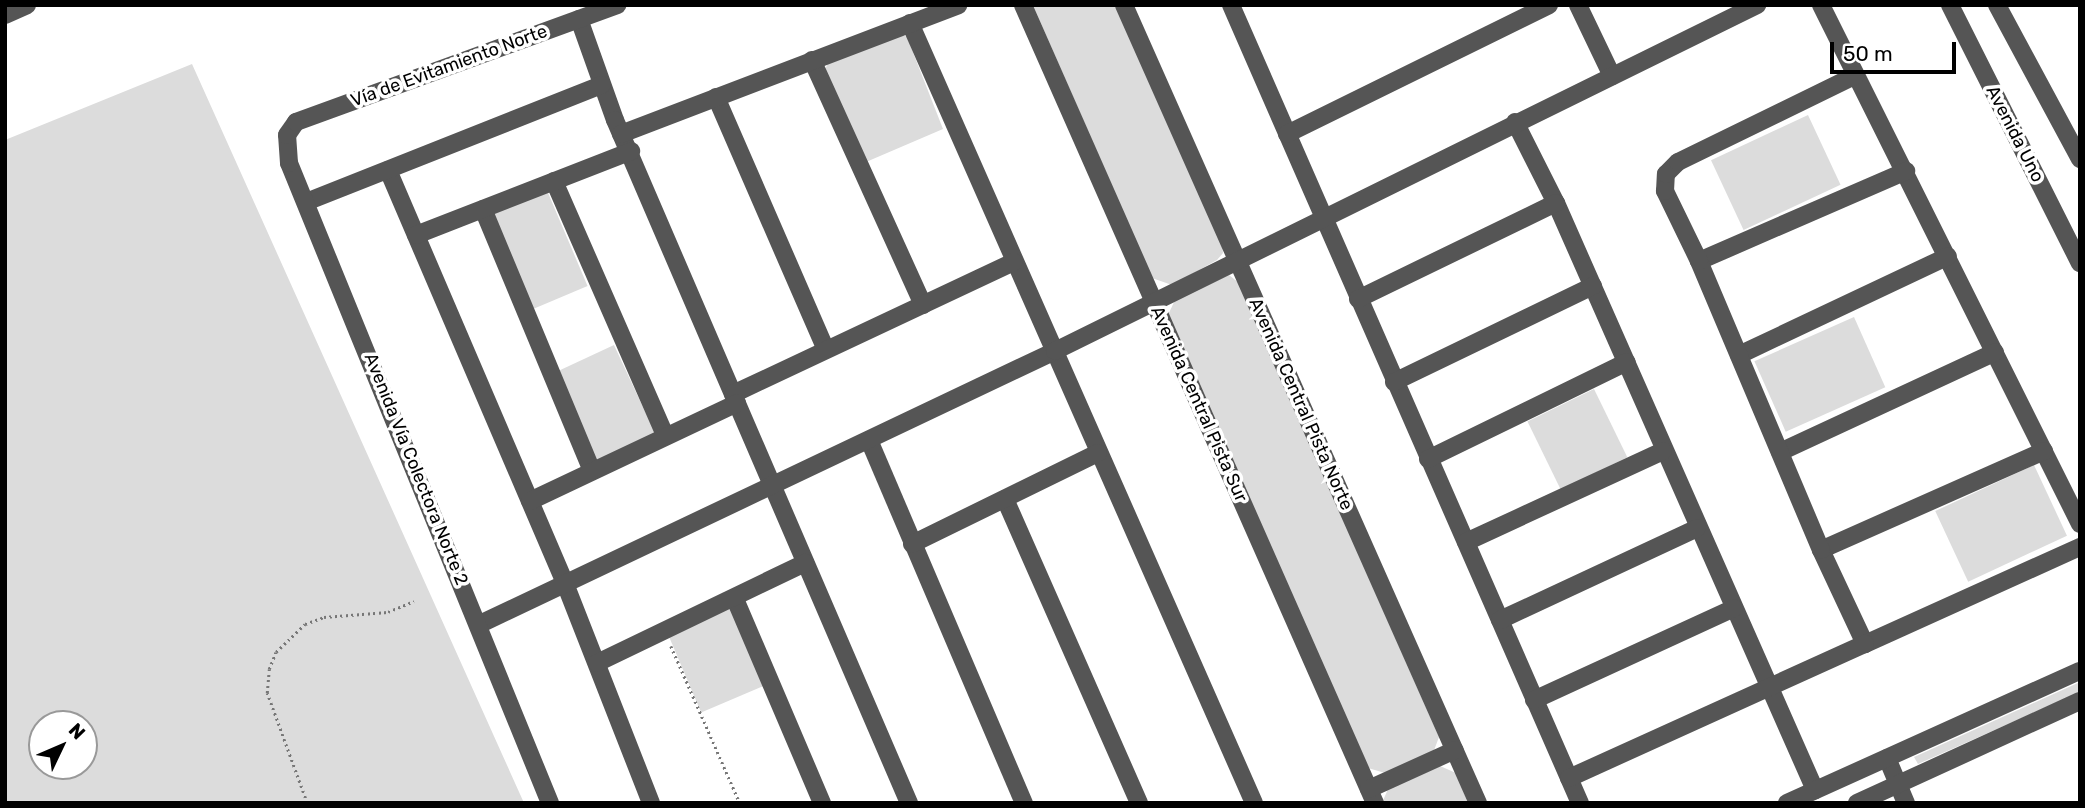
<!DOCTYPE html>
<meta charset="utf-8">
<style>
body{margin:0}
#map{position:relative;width:2085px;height:808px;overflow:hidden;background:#fff;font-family:Rubik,sans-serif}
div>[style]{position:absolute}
.green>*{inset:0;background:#dcdcdc;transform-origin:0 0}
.path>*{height:2.5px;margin-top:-1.25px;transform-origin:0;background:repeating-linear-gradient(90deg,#777 0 2px,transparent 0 5.5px)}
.minor>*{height:18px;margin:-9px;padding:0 9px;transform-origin:9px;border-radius:9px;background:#555}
span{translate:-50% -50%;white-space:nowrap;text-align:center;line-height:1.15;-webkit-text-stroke:7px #fff;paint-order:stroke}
.street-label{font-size:18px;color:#000}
.frame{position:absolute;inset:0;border:7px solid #000;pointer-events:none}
.north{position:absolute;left:28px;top:710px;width:70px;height:70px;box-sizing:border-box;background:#fff;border:2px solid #999;border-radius:50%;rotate:46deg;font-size:19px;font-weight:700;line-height:28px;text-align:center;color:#000}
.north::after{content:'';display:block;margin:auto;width:24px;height:32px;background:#000;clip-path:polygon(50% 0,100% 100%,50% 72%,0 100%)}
.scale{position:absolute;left:1830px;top:42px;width:126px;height:32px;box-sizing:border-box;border:4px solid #000;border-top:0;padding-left:9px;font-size:21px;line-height:24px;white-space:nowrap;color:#000;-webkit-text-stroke:5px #fff;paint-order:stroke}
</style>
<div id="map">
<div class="green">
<div style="clip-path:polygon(1033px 5px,1117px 5px,1222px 244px,1223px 253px,1217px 260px,1172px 285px,1152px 278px)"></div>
<div style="clip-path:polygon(899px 33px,907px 37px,943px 129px,866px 162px,824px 71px,830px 60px)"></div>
<div style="clip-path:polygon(evenodd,192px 64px,524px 803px,5px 803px,5px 140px,192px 64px,42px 724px,84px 724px,84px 766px,42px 766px,42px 724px)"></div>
<div style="left:1808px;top:115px;width:77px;height:107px;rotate:65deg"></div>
<div style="left:543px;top:181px;width:114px;height:72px;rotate:67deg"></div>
<div style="clip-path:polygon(1229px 275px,1239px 283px,1439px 737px,1433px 753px,1385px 773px,1368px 768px,1168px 315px,1175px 300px)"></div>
<div style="left:1854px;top:317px;width:77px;height:109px;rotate:66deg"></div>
<div style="left:614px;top:345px;width:103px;height:74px;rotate:65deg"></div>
<div style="left:1594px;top:389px;width:76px;height:74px;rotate:64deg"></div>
<div style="left:2034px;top:465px;width:78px;height:109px;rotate:65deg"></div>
<div style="left:732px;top:606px;width:86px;height:70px;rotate:67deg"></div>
<div style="clip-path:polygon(2080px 682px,2080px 692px,1918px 764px,1914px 757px)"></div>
<div style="clip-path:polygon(1440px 766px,1456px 773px,1468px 803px,1382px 803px,1388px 789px)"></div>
</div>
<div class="path">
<div style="left:671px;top:646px;width:171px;rotate:66.3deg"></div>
<div style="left:307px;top:803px;width:117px;rotate:-110deg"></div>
<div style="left:267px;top:693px;width:24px;rotate:-85deg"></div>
<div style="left:269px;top:669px;width:18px;rotate:-68deg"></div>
<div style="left:276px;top:652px;width:40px;rotate:-44deg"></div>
<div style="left:305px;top:624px;width:20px;rotate:-20deg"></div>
<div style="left:324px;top:617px;width:64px;rotate:-4.5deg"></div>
<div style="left:388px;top:612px;width:28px;rotate:-23deg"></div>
</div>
<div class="minor">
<div style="left:1023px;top:5px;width:872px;rotate:66.2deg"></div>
<div style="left:1124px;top:5px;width:873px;rotate:66.08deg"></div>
<div style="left:1231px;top:5px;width:871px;rotate:66.38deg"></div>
<div style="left:1578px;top:5px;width:79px;rotate:64.4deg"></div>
<div style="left:1821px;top:5px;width:580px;rotate:63.48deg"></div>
<div style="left:1950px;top:5px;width:289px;rotate:63.3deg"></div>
<div style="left:1997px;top:5px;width:175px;rotate:61.7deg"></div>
<div style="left:5px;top:15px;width:24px;rotate:-24deg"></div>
<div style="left:579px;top:19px;width:107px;rotate:70.4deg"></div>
<div style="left:615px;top:120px;width:744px;rotate:66.71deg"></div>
<div style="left:910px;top:23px;width:852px;rotate:66.2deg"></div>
<div style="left:812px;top:60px;width:269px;rotate:65.6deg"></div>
<div style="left:716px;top:97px;width:274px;rotate:66.5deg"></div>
<div style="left:1515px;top:122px;width:91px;rotate:63.2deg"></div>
<div style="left:1556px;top:203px;width:642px;rotate:66.19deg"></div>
<div style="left:621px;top:134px;width:361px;rotate:-20.9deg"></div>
<div style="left:1287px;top:134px;width:292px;rotate:-26.2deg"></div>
<div style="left:388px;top:170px;width:452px;rotate:66.8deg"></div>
<div style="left:566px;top:586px;width:233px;rotate:68.6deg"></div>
<div style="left:554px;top:181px;width:277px;rotate:66.4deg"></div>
<div style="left:306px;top:202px;width:318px;rotate:-21.6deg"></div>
<div style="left:483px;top:209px;width:284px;rotate:67.4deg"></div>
<div style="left:416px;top:235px;width:231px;rotate:-21.3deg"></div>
<div style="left:1699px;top:261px;width:226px;rotate:-23.5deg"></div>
<div style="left:1358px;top:299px;width:220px;rotate:-25.9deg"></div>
<div style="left:1739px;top:355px;width:231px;rotate:-25.3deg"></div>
<div style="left:1394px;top:382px;width:221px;rotate:-25.8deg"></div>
<div style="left:733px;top:394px;width:310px;rotate:-25.2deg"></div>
<div style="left:869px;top:440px;width:395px;rotate:66.9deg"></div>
<div style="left:2044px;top:451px;width:244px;rotate:156.1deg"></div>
<div style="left:1821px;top:550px;width:104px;rotate:64.9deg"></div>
<div style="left:1865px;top:644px;width:236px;rotate:-24.3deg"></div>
<div style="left:1780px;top:452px;width:237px;rotate:-24.9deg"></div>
<div style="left:1428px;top:459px;width:221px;rotate:-26deg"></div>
<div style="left:1005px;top:499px;width:332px;rotate:66.2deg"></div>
<div style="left:530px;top:501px;width:229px;rotate:-25.3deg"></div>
<div style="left:1466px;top:542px;width:217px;rotate:-24.8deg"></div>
<div style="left:912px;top:544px;width:207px;rotate:-26.1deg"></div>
<div style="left:1821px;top:550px;width:314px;rotate:-112.9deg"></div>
<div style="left:1699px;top:261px;width:78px;rotate:-115.9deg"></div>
<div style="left:1665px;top:191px;width:17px;rotate:-87deg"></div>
<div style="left:1666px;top:174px;width:17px;rotate:-45deg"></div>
<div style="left:1678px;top:162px;width:198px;rotate:-26deg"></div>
<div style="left:735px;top:599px;width:222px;rotate:66.9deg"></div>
<div style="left:1500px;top:620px;width:217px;rotate:-25deg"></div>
<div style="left:480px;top:624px;width:637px;rotate:-25.4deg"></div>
<div style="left:1055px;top:351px;width:783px;rotate:-26.24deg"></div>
<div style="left:597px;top:663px;width:231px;rotate:-25.7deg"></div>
<div style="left:1534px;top:700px;width:220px;rotate:-24.7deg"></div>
<div style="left:1887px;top:758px;width:49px;rotate:67.1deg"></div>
<div style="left:1569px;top:778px;width:325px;rotate:-24.4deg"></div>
<div style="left:1369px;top:789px;width:94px;rotate:-24.4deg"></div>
<div style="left:550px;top:803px;width:691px;rotate:-112.19deg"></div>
<div style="left:289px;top:163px;width:28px;rotate:-94deg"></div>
<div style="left:287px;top:135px;width:16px;rotate:-55deg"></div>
<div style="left:296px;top:122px;width:342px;rotate:-20deg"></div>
<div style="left:1787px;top:803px;width:321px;rotate:-24.3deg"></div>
<div style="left:1857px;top:803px;width:245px;rotate:-24.6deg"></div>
</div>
<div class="street-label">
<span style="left:449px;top:66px;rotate:-20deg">Vía de Evitamiento Norte</span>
<span style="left:2015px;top:134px;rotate:63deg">Avenida Uno</span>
<span style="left:1199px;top:404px;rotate:66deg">Avenida Central Pista Sur</span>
<span style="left:1301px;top:404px;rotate:66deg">Avenida Central Pista Norte</span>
<span style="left:416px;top:469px;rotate:68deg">Avenida Vía Colectora Norte 2</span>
</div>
<div class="frame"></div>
<div class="north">N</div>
<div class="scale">50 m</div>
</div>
